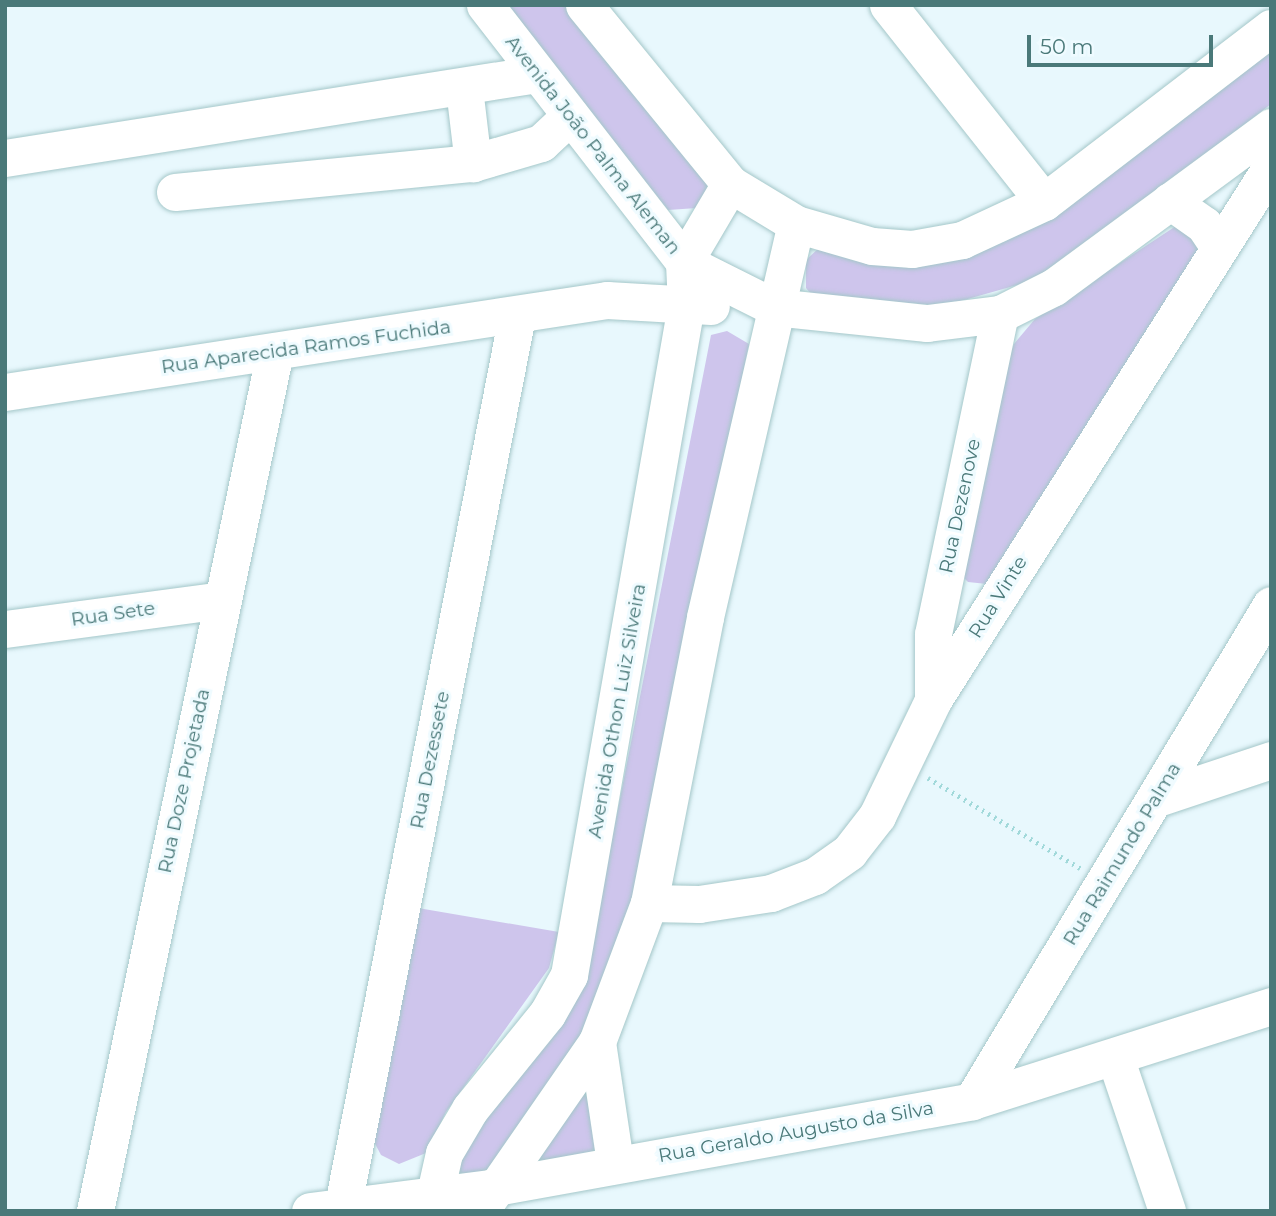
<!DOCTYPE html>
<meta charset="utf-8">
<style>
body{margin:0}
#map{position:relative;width:1276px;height:1216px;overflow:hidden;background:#e8f8fd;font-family:Montserrat,sans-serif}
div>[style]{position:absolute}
.green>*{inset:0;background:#cec5ec}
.path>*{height:4.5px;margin-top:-2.25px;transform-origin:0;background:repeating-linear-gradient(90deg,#a1d9da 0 2px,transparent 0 7px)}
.roads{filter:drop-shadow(0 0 2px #a4c7c9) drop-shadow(0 0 2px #a4c7c9)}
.minor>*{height:37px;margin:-18.5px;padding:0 18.5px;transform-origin:18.5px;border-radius:18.5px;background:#fff}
span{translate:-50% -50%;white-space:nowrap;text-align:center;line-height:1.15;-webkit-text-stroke:6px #effbff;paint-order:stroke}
.street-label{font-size:19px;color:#4a7979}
.frame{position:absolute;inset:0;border:7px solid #4a7979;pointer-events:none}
.scale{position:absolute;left:1027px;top:35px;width:186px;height:32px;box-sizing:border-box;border:4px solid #4a7979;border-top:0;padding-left:9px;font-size:21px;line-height:24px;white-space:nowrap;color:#4a7979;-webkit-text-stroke:5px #effbff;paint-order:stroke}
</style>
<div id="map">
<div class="green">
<div style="clip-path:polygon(504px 5px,573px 5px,710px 183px,697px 208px,668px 210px)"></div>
<div style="clip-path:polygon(1271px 43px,1271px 104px,1107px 232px,1028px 282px,943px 306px,812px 295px,806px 288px,806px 260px,820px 247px,933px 257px,1006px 241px,1068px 202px)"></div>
<div style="clip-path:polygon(1176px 226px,1195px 233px,1199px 252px,987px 584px,968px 582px,963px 577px,1001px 374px,1014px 344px,1035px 319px)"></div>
<div style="clip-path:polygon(727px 331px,749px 344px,636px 897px,587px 1035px,485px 1173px,460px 1175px,454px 1159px,602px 890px,711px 335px)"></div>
<div style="clip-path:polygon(418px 908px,559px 932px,549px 968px,446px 1112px,426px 1153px,399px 1164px,381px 1155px,372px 1138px)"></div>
<div style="clip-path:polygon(583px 1080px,599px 1150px,541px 1163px,537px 1159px)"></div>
</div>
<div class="path">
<div style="left:928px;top:778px;width:177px;rotate:30.6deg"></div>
</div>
<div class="roads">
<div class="minor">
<div style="left:485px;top:5px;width:325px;rotate:52.2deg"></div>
<div style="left:684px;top:262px;width:101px;rotate:26.6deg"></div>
<div style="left:774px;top:307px;width:154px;rotate:6deg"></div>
<div style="left:927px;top:323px;width:74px;rotate:-7deg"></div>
<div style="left:1000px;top:314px;width:60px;rotate:-26.6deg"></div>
<div style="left:1054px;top:287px;width:270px;rotate:-36.4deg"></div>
<div style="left:584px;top:5px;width:231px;rotate:50.8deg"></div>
<div style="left:730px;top:184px;width:77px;rotate:31.2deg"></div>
<div style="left:796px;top:224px;width:79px;rotate:16.1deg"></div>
<div style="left:872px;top:246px;width:40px;rotate:4.3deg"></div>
<div style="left:912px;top:249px;width:51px;rotate:-10.2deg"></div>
<div style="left:962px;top:240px;width:90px;rotate:-24.9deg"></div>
<div style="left:1044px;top:202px;width:286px;rotate:-37.5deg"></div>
<div style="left:888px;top:5px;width:251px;rotate:51.6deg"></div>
<div style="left:464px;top:88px;width:76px;rotate:83.2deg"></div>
<div style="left:5px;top:158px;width:539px;rotate:-8.97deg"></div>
<div style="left:175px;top:192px;width:299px;rotate:-5.6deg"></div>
<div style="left:473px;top:163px;width:71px;rotate:-16.4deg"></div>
<div style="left:541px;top:143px;width:40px;rotate:-43deg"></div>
<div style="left:1170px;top:201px;width:42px;rotate:35.2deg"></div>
<div style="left:1204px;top:225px;width:27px;rotate:56deg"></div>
<div style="left:5px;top:392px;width:609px;rotate:-8.69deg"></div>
<div style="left:607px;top:300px;width:104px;rotate:3.3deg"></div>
<div style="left:5px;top:629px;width:218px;rotate:-7.6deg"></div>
<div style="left:933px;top:700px;width:66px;rotate:-90deg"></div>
<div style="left:933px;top:634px;width:327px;rotate:-78.2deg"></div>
<div style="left:1157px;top:798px;width:120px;rotate:-18.4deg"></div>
<div style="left:649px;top:903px;width:50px;rotate:1.1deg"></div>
<div style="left:699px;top:904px;width:73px;rotate:-8.7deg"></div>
<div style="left:771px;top:893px;width:47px;rotate:-21.1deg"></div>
<div style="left:815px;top:876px;width:42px;rotate:-35.2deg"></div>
<div style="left:849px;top:852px;width:46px;rotate:-52.1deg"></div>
<div style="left:877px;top:816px;width:129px;rotate:-64.2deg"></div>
<div style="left:933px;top:700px;width:631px;rotate:-57.62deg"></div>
<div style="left:597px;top:1042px;width:122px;rotate:81.5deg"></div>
<div style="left:1116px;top:1060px;width:159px;rotate:71.3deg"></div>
<div style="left:972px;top:1101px;width:579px;rotate:-58.92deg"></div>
<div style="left:343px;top:1205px;width:906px;rotate:-78.93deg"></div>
<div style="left:95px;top:1211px;width:878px;rotate:-78.17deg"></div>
<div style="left:310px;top:1211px;width:181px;rotate:-7.3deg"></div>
<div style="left:490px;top:1188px;width:490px;rotate:-10.2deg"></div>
<div style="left:972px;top:1101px;width:314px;rotate:-17.6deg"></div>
<div style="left:431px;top:1211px;width:59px;rotate:-77.4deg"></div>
<div style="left:444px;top:1153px;width:51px;rotate:-59.4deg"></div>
<div style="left:470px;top:1109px;width:122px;rotate:-51deg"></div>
<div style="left:547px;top:1014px;width:45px;rotate:-60.6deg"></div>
<div style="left:569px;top:975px;width:680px;rotate:-80.09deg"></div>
<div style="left:686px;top:305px;width:43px;rotate:-92.7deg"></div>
<div style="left:684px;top:262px;width:91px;rotate:-59.5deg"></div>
<div style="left:480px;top:1211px;width:206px;rotate:-55.3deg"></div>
<div style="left:597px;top:1042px;width:148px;rotate:-69.5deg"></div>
<div style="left:649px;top:903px;width:291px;rotate:-78.9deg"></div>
<div style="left:705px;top:617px;width:403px;rotate:-77deg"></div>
</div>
</div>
<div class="street-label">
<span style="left:593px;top:145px;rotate:52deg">Avenida João Palma Aleman</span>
<span style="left:306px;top:347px;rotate:-8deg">Rua Aparecida Ramos Fuchida</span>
<span style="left:960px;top:506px;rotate:-78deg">Rua Dezenove</span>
<span style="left:998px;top:597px;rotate:-58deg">Rua Vinte</span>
<span style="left:113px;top:614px;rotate:-8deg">Rua Sete</span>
<span style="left:617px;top:711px;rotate:-80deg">Avenida Othon Luiz Silveira</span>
<span style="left:430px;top:760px;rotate:-79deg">Rua Dezessete</span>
<span style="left:184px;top:781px;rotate:-78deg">Rua Doze Projetada</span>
<span style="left:1122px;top:854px;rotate:-59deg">Rua Raimundo Palma</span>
<span style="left:796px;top:1132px;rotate:-10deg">Rua Geraldo Augusto da Silva</span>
</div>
<div class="frame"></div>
<div class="scale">50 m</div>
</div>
